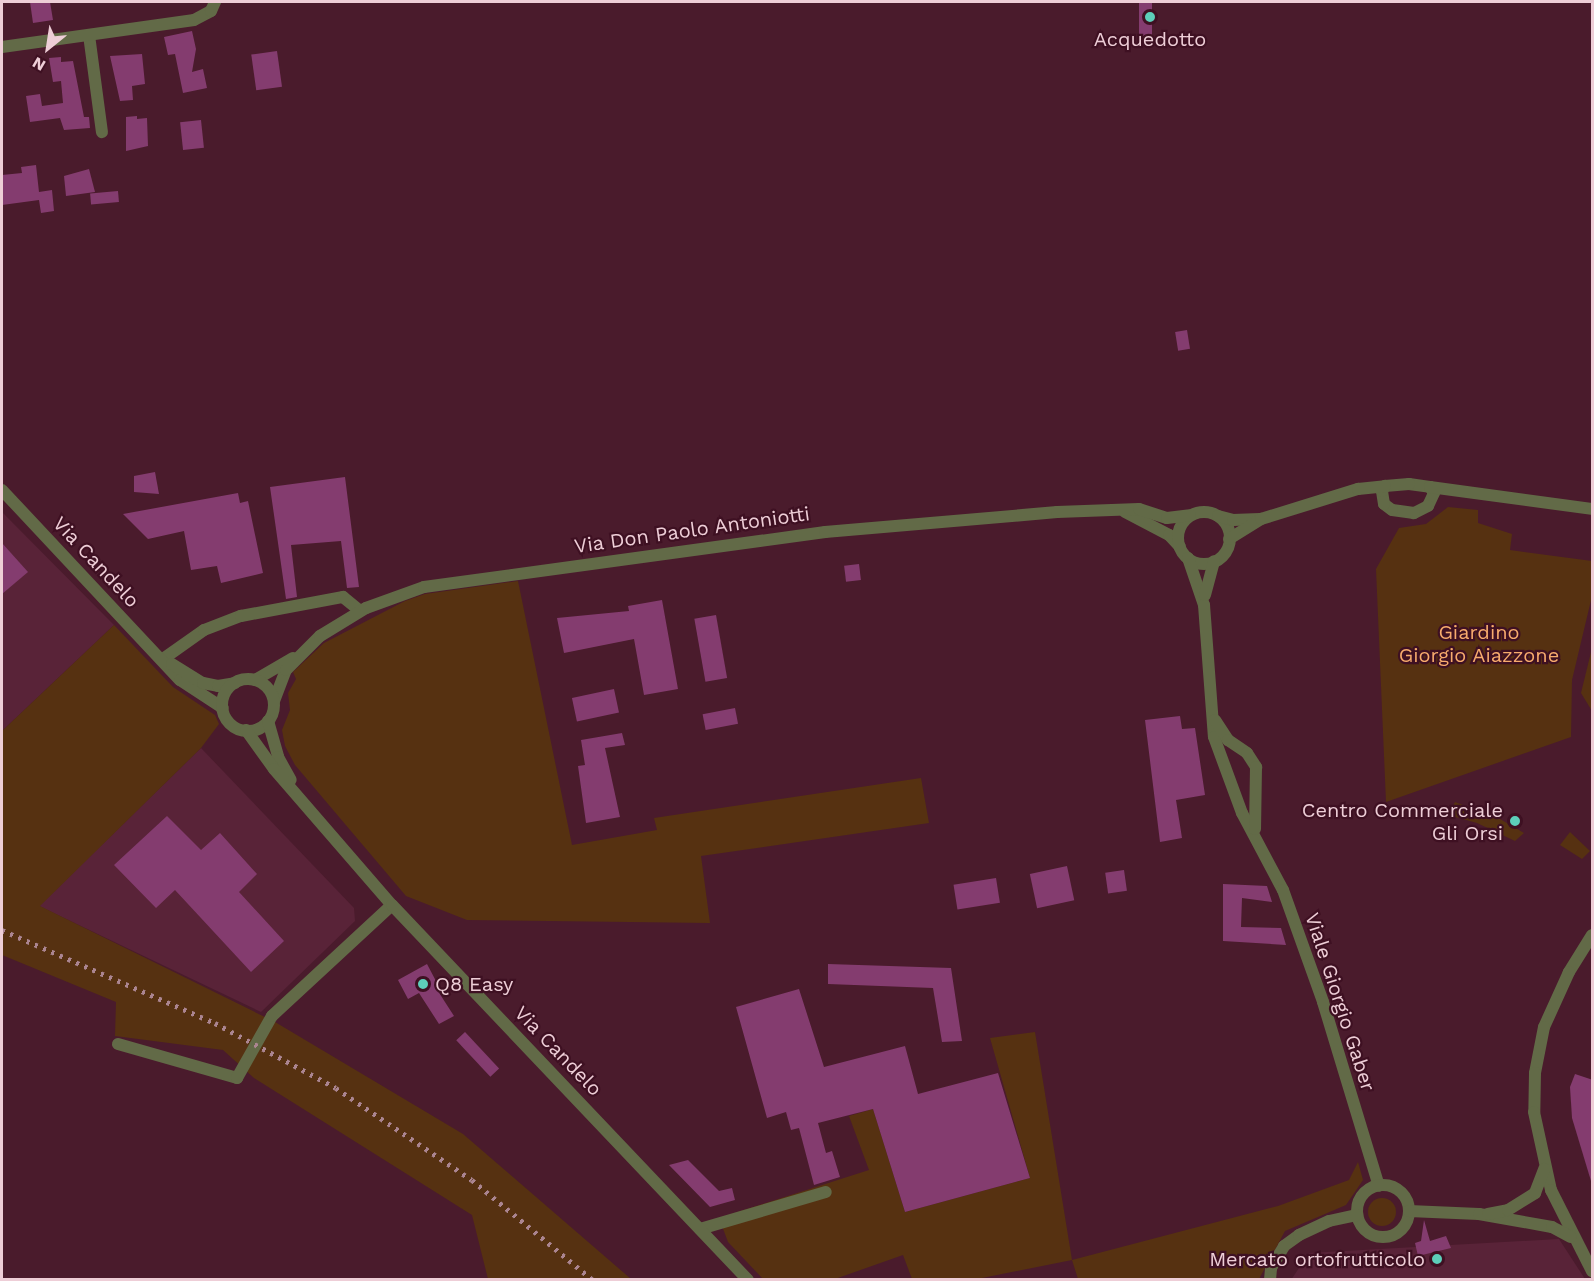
<!DOCTYPE html>
<style>
body{margin:0}
#map{position:relative;width:1594px;height:1281px;overflow:hidden;background:#4a1b2c;font-family:"Work Sans",sans-serif}
div>[style]{position:absolute}
.built>*{inset:0;background:#592338}
.green>*{inset:0;background:#563111}
.round{border-radius:50%}
.building>*{inset:0;background:#843c6f;transform-origin:0 0}
.minor>*{height:12px;margin:-6px;padding:0 6px;transform-origin:6px;border-radius:6px;background:#626a47}
.minor>.ring{margin:-6px;padding:0;box-sizing:content-box;background:none;border:12px solid #626a47;border-radius:50%}
.tertiary>*{height:12px;margin:-6px;padding:0 6px;transform-origin:6px;border-radius:6px;background:#626a47}
.tertiary>.ring{margin:-6px;padding:0;box-sizing:content-box;background:none;border:12px solid #626a47;border-radius:50%}
.rail>*{height:4.5px;margin-top:-2.25px;transform-origin:0;background:repeating-linear-gradient(90deg,#ab8591 0 3px,transparent 0 9px)}
.dots>*{width:16px;height:16px;translate:-50% -50%;box-sizing:border-box;border:3px solid #3e1022;border-radius:50%}
span{translate:-50% -50%;white-space:nowrap;text-align:center;line-height:1.15;-webkit-text-stroke:4.5px #3e1022;paint-order:stroke}
.poi-label{font-size:20px;color:#eeced7}
.right{translate:-100% -50%;text-align:right}
.left{translate:0 -50%;text-align:left}
.street-label{font-size:20px;color:#eeced7}
.park-label{font-size:20px;color:#f7ab6d}
.frame{position:absolute;inset:0;border:3px solid #eeced7;pointer-events:none}
.north{position:absolute;left:18px;top:18px;width:60px;height:60px;-webkit-text-stroke:4px #3e1022;paint-order:stroke;rotate:210deg;font-size:16px;font-weight:700;line-height:24px;text-align:center;color:#eeced7}
.north::after{content:'';display:block;margin:auto;width:21px;height:27px;background:#eeced7;clip-path:polygon(50% 0,100% 100%,50% 72%,0 100%)}
</style>
<div id="map">
<div class="built">
<div style="clip-path:polygon(2px 512px,114px 625px,2px 731px)"></div>
<div style="clip-path:polygon(201px 748px,354px 908px,355px 921px,261px 1012px,39px 906px)"></div>
<div style="clip-path:polygon(1559px 1239px,1585px 1279px,1291px 1280px,1309px 1253px)"></div>
</div>
<div class="green">
<div style="clip-path:polygon(1448px 507px,1478px 510px,1478px 523px,1512px 534px,1510px 550px,1592px 561px,1592px 596px,1572px 680px,1571px 737px,1386px 802px,1376px 569px,1399px 528px,1426px 524px)"></div>
<div style="clip-path:polygon(518px 581px,572px 845px,657px 830px,654px 818px,921px 778px,929px 823px,701px 856px,710px 923px,467px 920px,406px 896px,295px 765px,285px 746px,282px 730px,290px 710px,288px 693px,296px 679px,293px 672px,324px 643px,405px 601px,425px 594px)"></div>
<div style="clip-path:polygon(114px 625px,173px 687px,215px 715px,219px 724px,201px 748px,40px 906px,275px 1022px,463px 1134px,631px 1279px,488px 1279px,472px 1215px,254px 1078px,223px 1050px,115px 1036px,116px 1002px,2px 955px,2px 731px)"></div>
<div style="clip-path:polygon(1592px 648px,1592px 711px,1581px 693px)"></div>
<div style="clip-path:polygon(1455px 802px,1500px 819px,1524px 833px,1515px 841px,1477px 823px,1448px 815px)"></div>
<div style="clip-path:polygon(1570px 832px,1590px 851px,1582px 859px,1560px 845px)"></div>
<div style="clip-path:polygon(1035px 1032px,1072px 1260px,1278px 1206px,1349px 1180px,1358px 1162px,1363px 1180px,1346px 1205px,1285px 1231px,1259px 1279px,1078px 1279px,1072px 1260px,977px 1279px,912px 1279px,903px 1255px,835px 1279px,763px 1279px,728px 1242px,719px 1218px,869px 1170px,849px 1116px,873px 1109px,905px 1212px,1030px 1178px,990px 1038px)"></div>
<div class="round" style="left:1368px;top:1198px;width:28px;height:28px"></div>
</div>
<div class="building">
<div style="clip-path:polygon(30px 2px,50px 2px,53px 20px,33px 23px)"></div>
<div style="left:1139px;top:2px;width:13px;height:34px"></div>
<div style="clip-path:polygon(192px 31px,196px 49px,192px 72px,203px 69px,207px 88px,183px 93px,175px 54px,168px 55px,164px 37px)"></div>
<div style="left:277px;top:51px;width:36px;height:26px;rotate:82deg"></div>
<div style="clip-path:polygon(142px 54px,145px 84px,132px 86px,133px 100px,120px 101px,110px 56px)"></div>
<div style="clip-path:polygon(61px 57px,61px 62px,73px 61px,84px 117px,89px 117px,90px 128px,64px 130px,60px 118px,30px 122px,26px 96px,40px 94px,42px 106px,63px 103px,61px 81px,53px 82px,49px 58px)"></div>
<div style="clip-path:polygon(137px 116px,137px 119px,147px 118px,148px 146px,126px 151px,126px 117px)"></div>
<div style="left:201px;top:120px;width:28px;height:21px;rotate:84deg"></div>
<div style="clip-path:polygon(36px 165px,39px 192px,52px 190px,54px 211px,41px 213px,39px 200px,2px 205px,2px 175px,22px 173px,21px 167px)"></div>
<div style="clip-path:polygon(89px 169px,95px 192px,66px 196px,64px 176px)"></div>
<div style="left:118px;top:191px;width:11px;height:28px;rotate:85deg"></div>
<div style="left:1187px;top:330px;width:19px;height:12px;rotate:81deg"></div>
<div style="clip-path:polygon(155px 472px,159px 494px,134px 492px,134px 476px)"></div>
<div style="clip-path:polygon(345px 477px,359px 587px,347px 588px,341px 541px,291px 545px,297px 597px,286px 599px,270px 487px)"></div>
<div style="clip-path:polygon(238px 493px,240px 503px,248px 501px,263px 573px,221px 583px,217px 566px,191px 570px,184px 531px,148px 539px,123px 514px)"></div>
<div style="clip-path:polygon(2px 543px,28px 572px,2px 594px)"></div>
<div style="left:859px;top:564px;width:16px;height:15px;rotate:83deg"></div>
<div style="clip-path:polygon(662px 600px,678px 689px,644px 695px,634px 639px,564px 653px,557px 618px,629px 611px,628px 606px)"></div>
<div style="left:716px;top:615px;width:64px;height:22px;rotate:80deg"></div>
<div style="left:614px;top:689px;width:24px;height:43px;rotate:78deg"></div>
<div style="left:735px;top:708px;width:16px;height:33px;rotate:79deg"></div>
<div style="clip-path:polygon(1180px 716px,1182px 729px,1195px 728px,1205px 795px,1176px 800px,1182px 838px,1160px 842px,1145px 720px)"></div>
<div style="clip-path:polygon(622px 733px,625px 745px,605px 748px,620px 817px,586px 823px,578px 766px,585px 765px,581px 740px)"></div>
<div style="clip-path:polygon(167px 816px,201px 850px,220px 833px,257px 874px,239px 892px,284px 941px,251px 972px,175px 890px,156px 908px,114px 865px)"></div>
<div style="left:1067px;top:866px;width:35px;height:38px;rotate:78deg"></div>
<div style="left:1124px;top:870px;width:21px;height:19px;rotate:82deg"></div>
<div style="left:996px;top:878px;width:25px;height:43px;rotate:81deg"></div>
<div style="clip-path:polygon(1223px 884px,1267px 886px,1272px 902px,1242px 898px,1241px 927px,1281px 928px,1286px 945px,1223px 941px)"></div>
<div style="clip-path:polygon(427px 964px,437px 983px,434px 985px,454px 1016px,439px 1024px,419px 993px,408px 999px,398px 980px)"></div>
<div style="clip-path:polygon(828px 964px,951px 968px,962px 1041px,942px 1042px,933px 988px,828px 984px)"></div>
<div style="clip-path:polygon(799px 989px,824px 1067px,905px 1046px,918px 1094px,998px 1073px,1030px 1178px,905px 1212px,873px 1109px,818px 1123px,826px 1153px,832px 1151px,840px 1177px,814px 1185px,799px 1128px,791px 1130px,786px 1112px,767px 1118px,736px 1007px)"></div>
<div style="left:465px;top:1032px;width:50px;height:12px;rotate:47deg"></div>
<div style="clip-path:polygon(1575px 1074px,1593px 1080px,1591px 1181px,1572px 1118px,1570px 1087px)"></div>
<div style="clip-path:polygon(688px 1160px,719px 1191px,732px 1188px,735px 1200px,710px 1207px,669px 1165px)"></div>
<div style="clip-path:polygon(1424px 1220px,1430px 1241px,1446px 1236px,1451px 1248px,1418px 1256px,1415px 1243px,1421px 1241px)"></div>
</div>
<div class="minor">
<div style="left:89px;top:35px;width:98px;rotate:82.4deg"></div>
<div style="left:2px;top:47px;width:194px;rotate:-8deg"></div>
<div style="left:194px;top:20px;width:19px;rotate:-28deg"></div>
<div style="left:211px;top:11px;width:10px;rotate:-66deg"></div>
<div style="left:1409px;top:484px;width:21px;rotate:8deg"></div>
<div style="left:1430px;top:487px;width:7px;rotate:56deg"></div>
<div style="left:1434px;top:493px;width:14px;rotate:115deg"></div>
<div style="left:1428px;top:506px;width:16px;rotate:153deg"></div>
<div style="left:1414px;top:513px;width:22px;rotate:-172deg"></div>
<div style="left:1392px;top:510px;width:10px;rotate:-143deg"></div>
<div style="left:1384px;top:504px;width:13px;rotate:-99deg"></div>
<div style="left:1382px;top:491px;width:6px;rotate:-59deg"></div>
<div style="left:1385px;top:486px;width:24px;rotate:-5deg"></div>
<div style="left:1430px;top:487px;width:163px;rotate:7.7deg"></div>
<div style="left:1125px;top:512px;width:50px;rotate:27.6deg"></div>
<div style="left:1169px;top:535px;width:16px;rotate:47deg"></div>
<div class="ring" style="left:1178px;top:512px;width:40px;height:40px"></div>
<div style="left:1218px;top:516px;width:16px;rotate:15deg"></div>
<div style="left:1233px;top:520px;width:27px;rotate:-2deg"></div>
<div style="left:1229px;top:539px;width:38px;rotate:-32deg"></div>
<div style="left:1261px;top:519px;width:102px;rotate:-17.2deg"></div>
<div style="left:1358px;top:489px;width:27px;rotate:-6deg"></div>
<div style="left:1188px;top:558px;width:50px;rotate:71.2deg"></div>
<div style="left:1204px;top:605px;width:132px;rotate:85.7deg"></div>
<div style="left:1214px;top:737px;width:81px;rotate:69.8deg"></div>
<div style="left:1242px;top:813px;width:87px;rotate:62deg"></div>
<div style="left:1283px;top:890px;width:119px;rotate:70.3deg"></div>
<div style="left:1323px;top:1002px;width:192px;rotate:73.1deg"></div>
<div style="left:1205px;top:595px;width:35px;rotate:-75deg"></div>
<div style="left:163px;top:659px;width:50px;rotate:-35.3deg"></div>
<div style="left:204px;top:630px;width:40px;rotate:-21deg"></div>
<div style="left:241px;top:616px;width:104px;rotate:-10.6deg"></div>
<div style="left:343px;top:597px;width:22px;rotate:39deg"></div>
<div style="left:255px;top:680px;width:44px;rotate:-30.1deg"></div>
<div style="left:274px;top:701px;width:33px;rotate:-69deg"></div>
<div style="left:286px;top:670px;width:48px;rotate:-45deg"></div>
<div style="left:320px;top:636px;width:54px;rotate:-31.3deg"></div>
<div style="left:366px;top:608px;width:62px;rotate:-19.9deg"></div>
<div style="left:424px;top:587px;width:405px;rotate:-7.8deg"></div>
<div style="left:825px;top:532px;width:233px;rotate:-4.9deg"></div>
<div style="left:1057px;top:512px;width:82px;rotate:-2.1deg"></div>
<div style="left:1139px;top:509px;width:29px;rotate:18deg"></div>
<div style="left:1167px;top:518px;width:23px;rotate:-7deg"></div>
<div style="left:1215px;top:720px;width:24px;rotate:57deg"></div>
<div style="left:1228px;top:740px;width:23px;rotate:34deg"></div>
<div style="left:1247px;top:753px;width:17px;rotate:57deg"></div>
<div style="left:1256px;top:767px;width:62px;rotate:90.9deg"></div>
<div style="left:1592px;top:935px;width:44px;rotate:121.9deg"></div>
<div style="left:1569px;top:972px;width:60px;rotate:114.4deg"></div>
<div style="left:1544px;top:1027px;width:47px;rotate:101.1deg"></div>
<div style="left:1535px;top:1073px;width:39px;rotate:91deg"></div>
<div style="left:1534px;top:1112px;width:80px;rotate:77.7deg"></div>
<div style="left:1551px;top:1190px;width:91px;rotate:63.2deg"></div>
<div style="left:118px;top:1044px;width:124px;rotate:15.9deg"></div>
<div style="left:237px;top:1078px;width:71px;rotate:-60.6deg"></div>
<div style="left:272px;top:1016px;width:163px;rotate:-42.8deg"></div>
<div class="ring" style="left:1357px;top:1185px;width:40px;height:40px"></div>
<div style="left:1409px;top:1211px;width:70px;rotate:2.5deg"></div>
<div style="left:1479px;top:1214px;width:74px;rotate:10.1deg"></div>
<div style="left:1552px;top:1227px;width:21px;rotate:28deg"></div>
<div style="left:1488px;top:1214px;width:20px;rotate:-11deg"></div>
<div style="left:1508px;top:1210px;width:32px;rotate:-32deg"></div>
<div style="left:1535px;top:1193px;width:26px;rotate:-69deg"></div>
<div style="left:700px;top:1229px;width:131px;rotate:-16.4deg"></div>
<div style="left:1270px;top:1280px;width:12px;rotate:-85deg"></div>
<div style="left:1271px;top:1268px;width:26px;rotate:-59deg"></div>
<div style="left:1284px;top:1246px;width:19px;rotate:-36deg"></div>
<div style="left:1299px;top:1235px;width:33px;rotate:-25deg"></div>
<div style="left:1329px;top:1221px;width:29px;rotate:-12deg"></div>
</div>
<div class="tertiary">
<div style="left:2px;top:490px;width:260px;rotate:46.9deg"></div>
<div style="left:180px;top:680px;width:51px;rotate:33.1deg"></div>
<div style="left:172px;top:664px;width:36px;rotate:32deg"></div>
<div style="left:203px;top:683px;width:15px;rotate:11deg"></div>
<div style="left:218px;top:686px;width:17px;rotate:-10deg"></div>
<div class="ring" style="left:222px;top:679px;width:40px;height:40px"></div>
<div style="left:268px;top:721px;width:37px;rotate:74deg"></div>
<div style="left:278px;top:757px;width:26px;rotate:61deg"></div>
<div style="left:246px;top:730px;width:48px;rotate:54.3deg"></div>
<div style="left:274px;top:769px;width:180px;rotate:49.1deg"></div>
<div style="left:392px;top:905px;width:517px;rotate:46.49deg"></div>
</div>
<div class="rail">
<div style="left:2px;top:930px;width:232px;rotate:23.6deg"></div>
<div style="left:215px;top:1023px;width:137px;rotate:28.2deg"></div>
<div style="left:336px;top:1088px;width:164px;rotate:34.1deg"></div>
<div style="left:472px;top:1180px;width:157px;rotate:39.6deg"></div>
</div>
<div class="dots">
<div style="left:1150px;top:17px;background:#5dceb9"></div>
<div style="left:1515px;top:821px;background:#5dceb9"></div>
<div style="left:423px;top:984px;background:#5dceb9"></div>
<div style="left:1437px;top:1259px;background:#5dceb9"></div>
</div>
<div class="poi-label">
<span style="left:1150px;top:39px">Acquedotto</span>
<span class="right" style="left:1503px;top:822px">Centro Commerciale<br>Gli Orsi</span>
<span class="left" style="left:435px;top:984px">Q8 Easy</span>
<span class="right" style="left:1425px;top:1259px">Mercato ortofrutticolo</span>
</div>
<div class="street-label">
<span style="left:692px;top:530px;rotate:-8deg">Via Don Paolo Antoniotti</span>
<span style="left:96px;top:562px;rotate:47deg">Via Candelo</span>
<span style="left:1340px;top:1002px;rotate:72deg">Viale Giorgio Gaber</span>
<span style="left:558px;top:1051px;rotate:46deg">Via Candelo</span>
</div>
<div class="park-label">
<span style="left:1479px;top:644px">Giardino<br>Giorgio Aiazzone</span>
</div>
<div class="frame"></div>
<div class="north">N</div>
</div>
